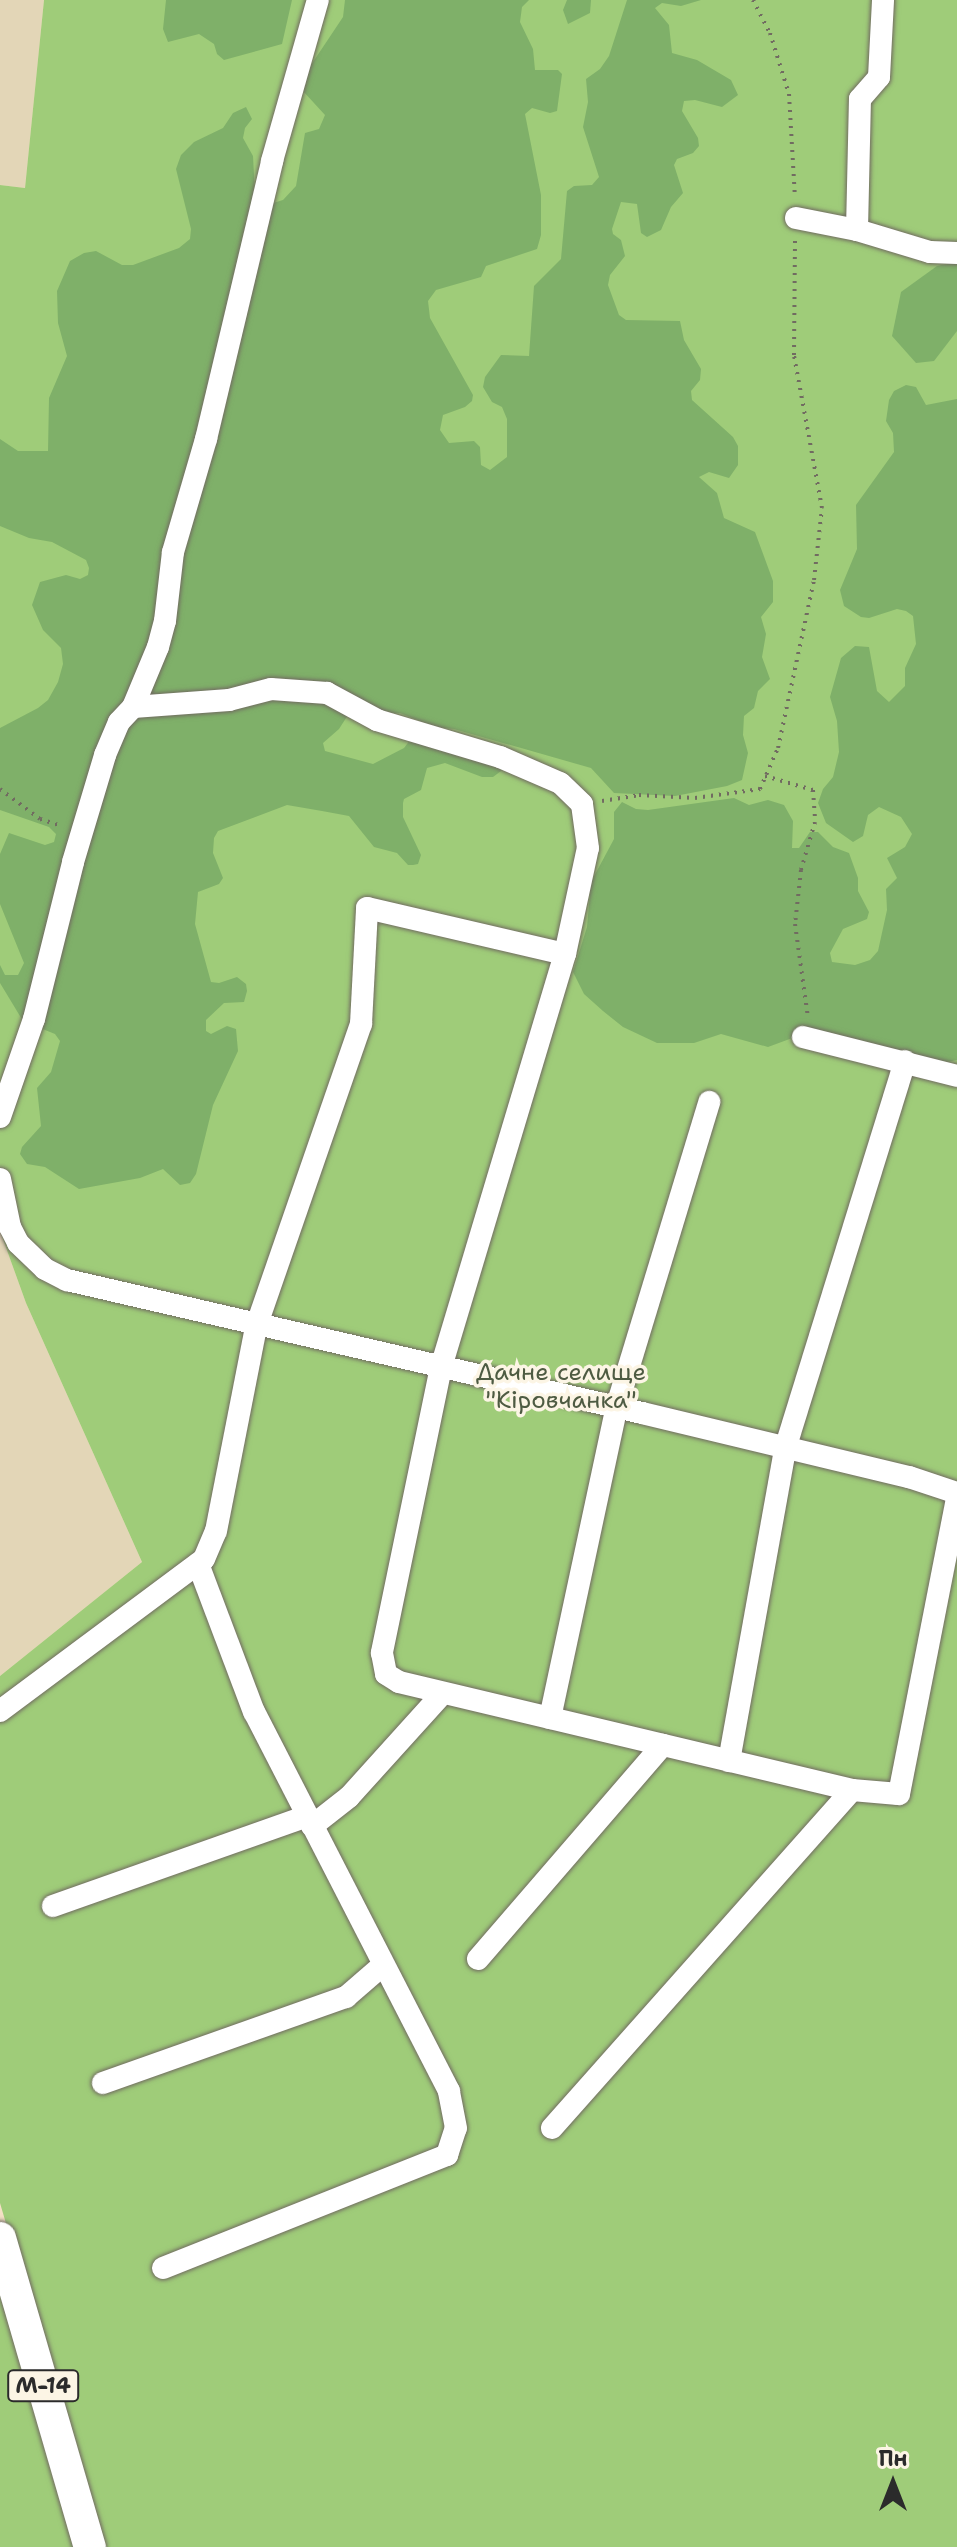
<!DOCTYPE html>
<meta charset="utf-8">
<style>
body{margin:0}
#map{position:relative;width:957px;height:2547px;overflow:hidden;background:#f4e1c5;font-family:"Shantell Sans",sans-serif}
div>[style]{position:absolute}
.built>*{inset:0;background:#e3d6b7}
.green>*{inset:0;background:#9fcc79}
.forest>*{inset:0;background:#7fb069}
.path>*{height:4px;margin-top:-2px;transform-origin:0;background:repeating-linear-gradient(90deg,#716b61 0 2px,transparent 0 8px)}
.roads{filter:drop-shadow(0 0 2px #716b61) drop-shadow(0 0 2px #716b61)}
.minor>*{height:22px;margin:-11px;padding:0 11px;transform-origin:11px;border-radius:11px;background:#fff}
.highway>*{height:32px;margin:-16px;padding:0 16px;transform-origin:16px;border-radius:16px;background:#fff}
span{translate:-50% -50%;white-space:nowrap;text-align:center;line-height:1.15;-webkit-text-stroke:7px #fcf5e5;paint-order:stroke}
.shield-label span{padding:2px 6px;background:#fcf5e5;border:2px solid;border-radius:6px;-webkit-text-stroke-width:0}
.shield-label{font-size:22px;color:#2b2b2b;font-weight:700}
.park-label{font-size:24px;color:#4e5b42}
.north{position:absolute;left:853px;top:2443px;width:80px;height:80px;-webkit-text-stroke:6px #fcf5e5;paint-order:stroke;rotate:0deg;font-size:22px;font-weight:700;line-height:32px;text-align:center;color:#2b2b2b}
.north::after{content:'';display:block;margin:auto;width:28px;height:36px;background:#2b2b2b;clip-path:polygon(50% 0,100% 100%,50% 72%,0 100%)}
</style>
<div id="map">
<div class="built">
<div style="clip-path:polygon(0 0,44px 0,25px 188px,0 185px)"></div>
<div style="clip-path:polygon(0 1231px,26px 1303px,142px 1562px,0 1676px)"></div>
</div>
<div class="green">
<div style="clip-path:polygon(44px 0,957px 0,957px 2547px,101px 2547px,0 2203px,0 1676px,142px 1562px,26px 1303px,0 1231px,0 185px,25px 188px)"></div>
<div style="clip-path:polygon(0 2279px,79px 2547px,0 2547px)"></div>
</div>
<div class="forest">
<div style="clip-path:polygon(166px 0,292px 0,282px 44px,224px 60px,217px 54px,214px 44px,199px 34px,168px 42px,163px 29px)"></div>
<div style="clip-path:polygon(345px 0,529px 0,522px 7px,520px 22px,533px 49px,535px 70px,558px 70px,562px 74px,557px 111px,550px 113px,532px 108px,525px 114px,541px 195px,541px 235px,537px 249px,486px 266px,481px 277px,436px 290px,428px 301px,430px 318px,473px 395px,472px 401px,465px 407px,443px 415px,440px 430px,449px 443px,474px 441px,480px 447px,481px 465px,490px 470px,507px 457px,507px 419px,502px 407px,492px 402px,483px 387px,485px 377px,501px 355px,529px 356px,534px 286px,561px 259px,567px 191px,574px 186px,592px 185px,599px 177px,583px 127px,588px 102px,586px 79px,600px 69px,609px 56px,627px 0,701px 0,681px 6px,662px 3px,655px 8px,669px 25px,672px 53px,697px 60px,731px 80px,738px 95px,722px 107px,695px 100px,684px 101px,682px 111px,698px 138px,699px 146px,693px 153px,677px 159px,674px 165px,683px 193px,671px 207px,661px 230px,647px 237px,641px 233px,637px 204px,621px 202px,612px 229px,613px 234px,621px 240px,625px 256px,610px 275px,608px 285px,619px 315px,626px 320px,680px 321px,684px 340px,701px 369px,700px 380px,691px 391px,692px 400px,733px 437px,738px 446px,738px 465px,729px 478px,709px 472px,699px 477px,717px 493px,724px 518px,755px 532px,773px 581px,773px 602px,761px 617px,766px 634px,762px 657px,770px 679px,758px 691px,754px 708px,744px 716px,743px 735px,748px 753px,742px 780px,727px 786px,675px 796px,614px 793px,591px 768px,454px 729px,435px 727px,400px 713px,348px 715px,339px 729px,323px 743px,325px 751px,373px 764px,404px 748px,414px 735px,509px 765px,493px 777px,482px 777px,445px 763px,427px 768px,421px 790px,404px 799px,403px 803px,403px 817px,421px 855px,418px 864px,413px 865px,408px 865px,397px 853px,374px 847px,349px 816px,322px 811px,287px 805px,218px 831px,214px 838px,213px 853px,223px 878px,219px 884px,198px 892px,195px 924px,211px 982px,219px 983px,237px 977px,246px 984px,247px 991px,244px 1002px,224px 1003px,206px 1020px,206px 1031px,211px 1034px,227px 1026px,236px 1029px,238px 1051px,213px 1105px,196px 1174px,190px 1183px,180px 1185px,163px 1169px,140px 1178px,79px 1189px,45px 1167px,27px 1164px,20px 1154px,22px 1147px,41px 1126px,37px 1088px,51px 1072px,60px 1041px,55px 1034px,23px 1021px,0 983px,0 965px,5px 975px,18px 975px,24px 963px,0 904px,0 854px,9px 833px,45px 845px,54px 842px,56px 834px,49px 827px,0 810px,0 728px,38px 708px,48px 700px,58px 682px,63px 664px,61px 648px,43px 630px,32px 605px,40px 582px,66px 575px,80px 579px,88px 575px,89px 568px,86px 560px,52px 542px,29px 538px,0 526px,0 439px,18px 451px,48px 451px,49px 398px,67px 356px,58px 323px,57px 291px,70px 261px,84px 253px,96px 251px,122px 265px,133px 265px,179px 248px,190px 239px,191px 229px,176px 169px,181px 155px,194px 142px,223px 128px,233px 113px,246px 107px,252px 119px,245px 128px,243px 138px,253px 156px,255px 195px,270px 204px,283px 200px,296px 186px,305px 133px,319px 129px,325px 115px,303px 91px,303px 77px,343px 17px)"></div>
<div style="clip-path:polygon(567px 0,591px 0,590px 13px,568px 24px,563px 10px)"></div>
<div style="clip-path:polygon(957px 262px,957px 331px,934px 361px,916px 363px,892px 336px,901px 292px,937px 266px)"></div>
<div style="clip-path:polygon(906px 385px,916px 387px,926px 405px,957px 399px,957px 1060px,942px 1063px,795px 1037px,768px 1047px,721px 1034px,694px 1043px,657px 1043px,623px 1027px,603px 1011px,584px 994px,573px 972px,587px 927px,591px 882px,614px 839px,614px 812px,622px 802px,636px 809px,648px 810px,734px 798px,749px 805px,768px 800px,784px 805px,793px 821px,792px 848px,799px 848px,810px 832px,818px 832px,833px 847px,849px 853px,858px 878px,858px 891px,869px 912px,867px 919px,843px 929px,830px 953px,832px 962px,855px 965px,870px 960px,878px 951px,887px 910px,886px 889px,897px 878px,887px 858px,905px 847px,912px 834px,901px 817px,879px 807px,868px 815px,863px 836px,853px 842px,826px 823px,818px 803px,823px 789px,833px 777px,839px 752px,837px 721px,830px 697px,841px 658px,855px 646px,869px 647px,877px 691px,889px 702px,905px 686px,905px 668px,916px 644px,913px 616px,906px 611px,897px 609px,869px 618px,861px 617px,844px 606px,840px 590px,857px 549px,856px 505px,894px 452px,893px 433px,886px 421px,889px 400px,894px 391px)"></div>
</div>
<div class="path">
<div style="left:753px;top:0;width:37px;rotate:63deg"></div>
<div style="left:770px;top:33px;width:64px;rotate:72.7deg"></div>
<div style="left:789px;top:94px;width:104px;rotate:86.7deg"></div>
<div style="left:765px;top:776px;width:50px;rotate:16.3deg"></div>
<div style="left:813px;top:790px;width:32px;rotate:86deg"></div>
<div style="left:815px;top:822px;width:50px;rotate:106.3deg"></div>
<div style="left:801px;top:870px;width:54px;rotate:96.3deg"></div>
<div style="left:795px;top:924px;width:95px;rotate:82.1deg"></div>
<div style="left:0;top:789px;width:50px;rotate:36.9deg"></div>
<div style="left:40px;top:819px;width:23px;rotate:18deg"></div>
<div style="left:602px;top:801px;width:37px;rotate:-9deg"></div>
<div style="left:639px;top:795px;width:56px;rotate:3.1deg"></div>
<div style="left:695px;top:798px;width:66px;rotate:-7.9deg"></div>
<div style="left:760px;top:789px;width:45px;rotate:-66.3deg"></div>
<div style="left:778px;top:748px;width:172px;rotate:-77.9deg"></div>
<div style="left:814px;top:580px;width:72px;rotate:-83.7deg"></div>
<div style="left:822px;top:508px;width:156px;rotate:-100.4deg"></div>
<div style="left:794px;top:355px;width:116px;rotate:-89.5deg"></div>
</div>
<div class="roads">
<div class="minor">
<div style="left:796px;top:218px;width:62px;rotate:11.1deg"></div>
<div style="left:857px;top:230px;width:76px;rotate:16.8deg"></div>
<div style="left:930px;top:252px;width:27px;rotate:2deg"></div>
<div style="left:857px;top:230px;width:131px;rotate:-88.7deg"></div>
<div style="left:860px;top:99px;width:29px;rotate:-49deg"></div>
<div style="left:879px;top:77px;width:77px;rotate:-87deg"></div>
<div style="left:565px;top:954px;width:431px;rotate:106.7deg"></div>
<div style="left:441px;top:1367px;width:292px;rotate:101.7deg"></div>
<div style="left:382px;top:1653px;width:21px;rotate:79deg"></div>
<div style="left:386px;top:1674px;width:15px;rotate:32deg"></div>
<div style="left:399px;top:1682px;width:466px;rotate:13.4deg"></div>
<div style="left:852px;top:1790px;width:47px;rotate:4.9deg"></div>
<div style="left:899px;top:1794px;width:303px;rotate:-78.9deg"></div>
<div style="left:803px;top:1037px;width:159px;rotate:14.2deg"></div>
<div style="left:0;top:1117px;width:104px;rotate:-70.9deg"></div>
<div style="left:34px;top:1019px;width:162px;rotate:-76deg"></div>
<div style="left:73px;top:862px;width:112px;rotate:-73.3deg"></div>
<div style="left:105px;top:755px;width:36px;rotate:-67deg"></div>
<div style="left:119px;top:722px;width:21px;rotate:-47deg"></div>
<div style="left:133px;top:707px;width:65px;rotate:-67.4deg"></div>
<div style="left:158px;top:647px;width:27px;rotate:-75deg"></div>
<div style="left:165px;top:621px;width:69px;rotate:-83.4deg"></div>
<div style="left:173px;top:552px;width:118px;rotate:-73.7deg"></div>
<div style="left:206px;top:439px;width:286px;rotate:-76.6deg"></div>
<div style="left:272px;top:161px;width:167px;rotate:-74.1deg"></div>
<div style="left:0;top:1179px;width:49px;rotate:78.2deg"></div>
<div style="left:10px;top:1227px;width:18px;rotate:63deg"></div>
<div style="left:18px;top:1243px;width:37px;rotate:44deg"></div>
<div style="left:45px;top:1269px;width:25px;rotate:27deg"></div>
<div style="left:67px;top:1280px;width:590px;rotate:13.02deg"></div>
<div style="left:642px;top:1413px;width:275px;rotate:13.5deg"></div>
<div style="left:909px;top:1477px;width:51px;rotate:18.4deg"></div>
<div style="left:0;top:1711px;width:254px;rotate:-36.7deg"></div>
<div style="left:204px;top:1559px;width:30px;rotate:-67deg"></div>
<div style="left:216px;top:1531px;width:208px;rotate:-78.9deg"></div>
<div style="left:256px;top:1327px;width:321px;rotate:-70.9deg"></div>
<div style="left:361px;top:1024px;width:116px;rotate:-87deg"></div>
<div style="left:367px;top:908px;width:203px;rotate:13.1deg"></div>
<div style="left:565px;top:954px;width:108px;rotate:-77.8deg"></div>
<div style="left:588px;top:848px;width:44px;rotate:-97.8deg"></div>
<div style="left:582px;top:804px;width:30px;rotate:-136deg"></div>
<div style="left:560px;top:783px;width:65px;rotate:-156.6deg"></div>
<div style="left:500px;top:757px;width:128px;rotate:-163.3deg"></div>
<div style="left:377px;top:720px;width:57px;rotate:-151.6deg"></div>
<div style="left:327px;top:693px;width:56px;rotate:-175.9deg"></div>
<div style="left:271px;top:689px;width:43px;rotate:165.3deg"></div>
<div style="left:229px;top:700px;width:96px;rotate:175.8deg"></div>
<div style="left:550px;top:1718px;width:316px;rotate:-77.9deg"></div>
<div style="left:616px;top:1409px;width:321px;rotate:-73.1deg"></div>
<div style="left:729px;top:1761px;width:317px;rotate:-79.8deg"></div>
<div style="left:785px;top:1449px;width:406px;rotate:-72.8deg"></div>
<div style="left:312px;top:1826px;width:47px;rotate:-38.1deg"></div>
<div style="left:349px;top:1797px;width:140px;rotate:-47.9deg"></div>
<div style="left:53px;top:1906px;width:269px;rotate:-19.5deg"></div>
<div style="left:478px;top:1959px;width:283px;rotate:-49.2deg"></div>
<div style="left:103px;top:2083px;width:258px;rotate:-19.5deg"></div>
<div style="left:346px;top:1997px;width:49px;rotate:-40.9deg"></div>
<div style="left:552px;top:2128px;width:452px;rotate:-48.4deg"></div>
<div style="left:163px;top:2268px;width:306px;rotate:-21.7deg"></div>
<div style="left:447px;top:2155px;width:28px;rotate:-72deg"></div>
<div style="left:456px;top:2128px;width:38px;rotate:-101deg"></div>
<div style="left:449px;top:2091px;width:426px;rotate:-117.2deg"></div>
<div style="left:254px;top:1712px;width:158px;rotate:-110.7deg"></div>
</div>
<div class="highway">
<div style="left:0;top:2238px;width:322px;rotate:73.8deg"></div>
</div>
</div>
<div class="shield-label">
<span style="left:43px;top:2386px">М-14</span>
</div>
<div class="park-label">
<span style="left:561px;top:1387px">Дачне селище<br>"Кіровчанка"</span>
</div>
<div class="north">Пн</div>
</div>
